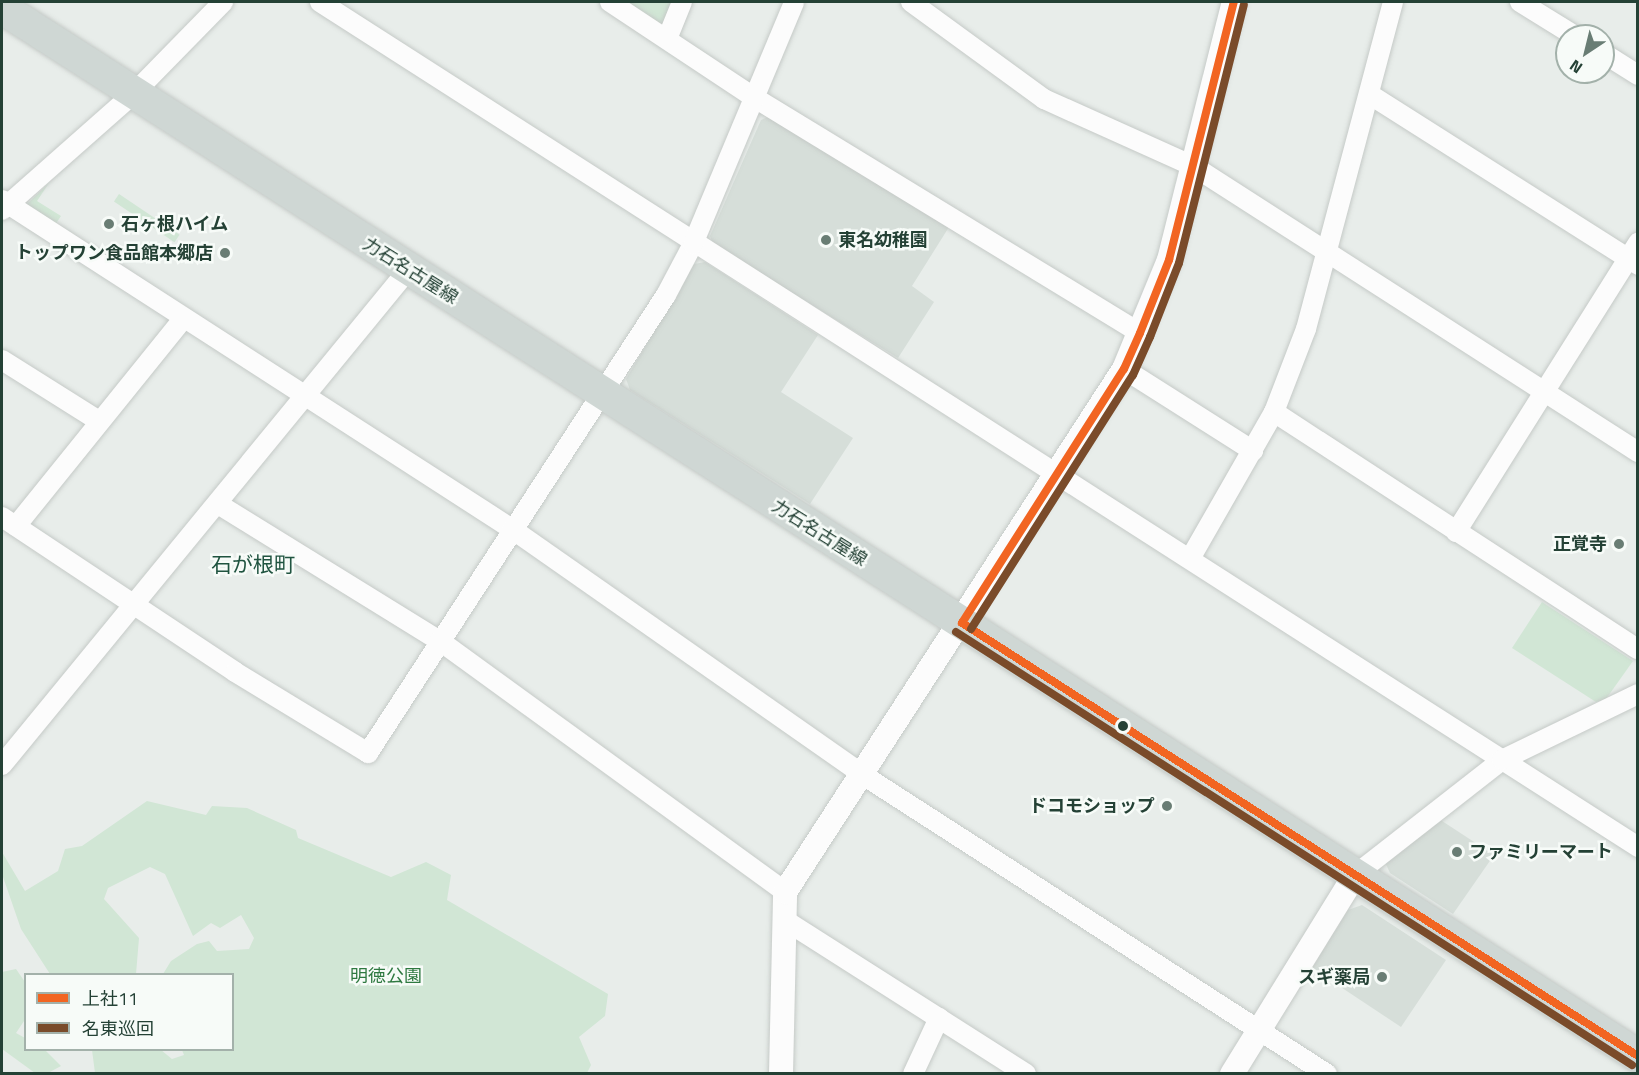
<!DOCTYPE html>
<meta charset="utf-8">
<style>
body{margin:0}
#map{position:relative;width:1639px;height:1075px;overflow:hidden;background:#e8edea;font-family:"Titillium Web","Noto Sans JP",sans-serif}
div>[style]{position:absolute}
.built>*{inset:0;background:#d6ded9}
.green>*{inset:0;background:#d1e6d5;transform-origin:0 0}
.roads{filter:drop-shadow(0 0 2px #c5cac7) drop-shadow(0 0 2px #c5cac7)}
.minor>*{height:20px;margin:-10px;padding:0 10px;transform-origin:10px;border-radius:10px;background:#fcfcfc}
.tertiary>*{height:24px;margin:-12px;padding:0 12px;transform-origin:12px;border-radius:12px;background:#fcfcfc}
.primary>*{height:32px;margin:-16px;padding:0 16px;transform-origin:16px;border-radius:16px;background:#cfd7d4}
.bus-1>*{height:8px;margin:-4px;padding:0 4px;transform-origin:4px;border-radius:4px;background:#f26522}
.bus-2>*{height:8px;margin:-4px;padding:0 4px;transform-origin:4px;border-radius:4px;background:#7a4b2a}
.dots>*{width:16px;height:16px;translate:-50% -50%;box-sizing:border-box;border:3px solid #f7fbf8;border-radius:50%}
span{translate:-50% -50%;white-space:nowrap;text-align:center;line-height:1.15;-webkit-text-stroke:5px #f7fbf8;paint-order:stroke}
.poi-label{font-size:18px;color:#244135;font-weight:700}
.left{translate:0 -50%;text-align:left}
.right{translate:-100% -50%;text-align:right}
.street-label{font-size:18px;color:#244135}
.park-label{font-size:18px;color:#2e7940}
.quarter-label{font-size:21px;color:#205440}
.frame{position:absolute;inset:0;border:3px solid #244135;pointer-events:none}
.legend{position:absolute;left:24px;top:973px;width:210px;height:78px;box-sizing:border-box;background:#f7fbf8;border:2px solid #a3b1aa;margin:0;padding:8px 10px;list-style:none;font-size:18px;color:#244135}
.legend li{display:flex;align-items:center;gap:12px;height:30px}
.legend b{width:30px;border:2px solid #a3b1aa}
.north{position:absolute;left:1555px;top:24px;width:60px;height:60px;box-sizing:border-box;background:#f7fbf8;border:2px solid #a3b1aa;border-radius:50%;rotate:215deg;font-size:16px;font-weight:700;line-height:24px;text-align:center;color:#244135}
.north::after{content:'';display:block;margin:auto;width:21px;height:27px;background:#697d74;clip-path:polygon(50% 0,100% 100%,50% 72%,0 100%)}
</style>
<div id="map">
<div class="built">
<div style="clip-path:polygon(770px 116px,949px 227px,912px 286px,934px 302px,898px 358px,713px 244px,710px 236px,761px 120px)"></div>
<div style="clip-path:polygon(705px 262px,818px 335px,781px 392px,853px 438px,810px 504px,630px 390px,626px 379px,694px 264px)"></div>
<div style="clip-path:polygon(1439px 819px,1494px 855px,1453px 914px,1390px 873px,1384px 860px)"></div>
<div style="clip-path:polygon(1362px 905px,1446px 960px,1401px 1027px,1312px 968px,1348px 910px)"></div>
</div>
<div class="green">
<div style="clip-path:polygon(627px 2px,676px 2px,668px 24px,660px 24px)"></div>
<div style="clip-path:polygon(49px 183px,37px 201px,61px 216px,55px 225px,25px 206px)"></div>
<div style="left:119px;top:194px;width:73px;height:9px;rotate:34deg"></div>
<div style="clip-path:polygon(1542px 602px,1633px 661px,1606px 699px,1596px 702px,1512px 648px)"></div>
<div style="clip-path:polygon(147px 801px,206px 815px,212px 806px,247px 808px,296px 830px,298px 838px,391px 877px,426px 862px,451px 875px,447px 900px,608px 994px,605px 1016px,579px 1037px,591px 1065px,587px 1073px,95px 1073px,92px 1050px,161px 1050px,172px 1059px,184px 1055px,182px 1050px,232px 1050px,232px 974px,163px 974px,171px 961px,197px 944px,209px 941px,217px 951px,249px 949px,254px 938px,241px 915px,220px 928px,211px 923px,193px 936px,165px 874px,150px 867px,108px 888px,104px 899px,139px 938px,136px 974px,50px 974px,21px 929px,2px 874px,2px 852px,25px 891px,58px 871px,65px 849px,82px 846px)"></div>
<div style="clip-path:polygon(16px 969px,25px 982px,26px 1018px,16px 1033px,25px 1038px,26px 1050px,45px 1050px,61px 1066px,48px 1073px,35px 1073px,2px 1049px,2px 972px)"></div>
</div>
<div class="roads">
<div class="minor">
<div style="left:320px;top:2px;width:1566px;rotate:32.66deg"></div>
<div style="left:610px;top:2px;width:174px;rotate:33.5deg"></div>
<div style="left:755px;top:98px;width:451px;rotate:31.4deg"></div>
<div style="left:911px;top:2px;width:165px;rotate:36.1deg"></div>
<div style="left:1044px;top:99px;width:163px;rotate:24.2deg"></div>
<div style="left:1193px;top:166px;width:529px;rotate:32.73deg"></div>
<div style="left:1520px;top:2px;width:65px;rotate:31.7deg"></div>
<div style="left:667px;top:39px;width:40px;rotate:-68deg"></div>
<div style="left:1603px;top:53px;width:41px;rotate:32.2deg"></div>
<div style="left:1369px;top:94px;width:319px;rotate:32.4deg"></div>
<div style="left:2px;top:200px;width:607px;rotate:32.83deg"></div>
<div style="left:512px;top:529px;width:429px;rotate:35deg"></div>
<div style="left:863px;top:775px;width:552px;rotate:32.8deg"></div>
<div style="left:2px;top:210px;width:175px;rotate:-41.5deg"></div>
<div style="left:133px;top:94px;width:129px;rotate:-45.6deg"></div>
<div style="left:2px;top:360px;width:115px;rotate:32.2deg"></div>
<div style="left:1124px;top:369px;width:153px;rotate:32.4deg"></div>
<div style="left:1274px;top:412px;width:434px;rotate:33.1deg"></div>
<div style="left:218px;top:504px;width:261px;rotate:31.7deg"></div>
<div style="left:440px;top:641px;width:427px;rotate:36deg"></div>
<div style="left:2px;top:517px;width:280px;rotate:33.6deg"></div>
<div style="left:235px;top:672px;width:156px;rotate:31.3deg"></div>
<div style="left:368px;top:753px;width:546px;rotate:-56.95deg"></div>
<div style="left:666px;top:295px;width:58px;rotate:-62.1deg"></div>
<div style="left:693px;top:244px;width:262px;rotate:-67.3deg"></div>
<div style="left:16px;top:526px;width:266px;rotate:-51.1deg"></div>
<div style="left:1456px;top:532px;width:342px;rotate:-57.8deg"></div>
<div style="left:1191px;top:557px;width:167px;rotate:-60.2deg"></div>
<div style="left:1274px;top:412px;width:89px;rotate:-68.9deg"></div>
<div style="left:1306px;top:329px;width:338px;rotate:-75.1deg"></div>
<div style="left:2px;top:765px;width:640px;rotate:-50.64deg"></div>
<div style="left:1355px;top:875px;width:187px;rotate:-38deg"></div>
<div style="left:1502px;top:760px;width:151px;rotate:-25.9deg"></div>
<div style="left:783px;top:919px;width:288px;rotate:32.5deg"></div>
<div style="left:913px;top:1074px;width:62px;rotate:-65.1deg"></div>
</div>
<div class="tertiary">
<div style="left:781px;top:1074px;width:182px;rotate:-88.7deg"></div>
<div style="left:785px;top:892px;width:623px;rotate:-57.05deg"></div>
<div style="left:1124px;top:369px;width:118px;rotate:-67.6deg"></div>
<div style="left:1169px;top:260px;width:266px;rotate:-75.9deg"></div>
<div style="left:1232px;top:1074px;width:234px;rotate:-58.3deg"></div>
</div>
<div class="primary">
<div style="left:2px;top:8px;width:1943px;rotate:32.64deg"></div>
</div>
</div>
<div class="bus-1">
<div style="left:962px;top:623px;width:803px;rotate:32.64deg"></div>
<div style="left:962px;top:623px;width:301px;rotate:-57.5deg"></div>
<div style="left:1124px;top:369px;width:39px;rotate:-66deg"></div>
<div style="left:1140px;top:333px;width:79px;rotate:-68.3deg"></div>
<div style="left:1169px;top:260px;width:266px;rotate:-75.9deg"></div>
</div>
<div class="bus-2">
<div style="left:971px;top:629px;width:301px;rotate:-57.5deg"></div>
<div style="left:1133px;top:375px;width:42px;rotate:-65.9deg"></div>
<div style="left:1150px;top:337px;width:79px;rotate:-68.6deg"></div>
<div style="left:1179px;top:263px;width:266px;rotate:-75.9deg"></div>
<div style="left:956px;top:632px;width:803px;rotate:32.64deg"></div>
</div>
<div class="dots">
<div style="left:109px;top:224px;background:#697d74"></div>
<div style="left:826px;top:240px;background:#697d74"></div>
<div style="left:225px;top:253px;background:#697d74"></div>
<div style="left:1619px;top:544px;background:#697d74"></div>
<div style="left:1123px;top:726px;background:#244135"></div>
<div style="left:1167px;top:806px;background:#697d74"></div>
<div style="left:1457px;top:852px;background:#697d74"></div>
<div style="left:1382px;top:977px;background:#697d74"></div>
</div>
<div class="poi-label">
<span class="left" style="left:121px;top:224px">石ヶ根ハイム</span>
<span class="left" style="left:838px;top:240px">東名幼稚園</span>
<span class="right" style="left:213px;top:253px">トップワン食品館本郷店</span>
<span class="right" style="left:1607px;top:544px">正覚寺</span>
<span class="right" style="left:1155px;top:806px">ドコモショップ</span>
<span class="left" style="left:1469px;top:852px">ファミリーマート</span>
<span class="right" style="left:1370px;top:977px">スギ薬局</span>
</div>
<div class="street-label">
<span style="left:410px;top:271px;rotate:32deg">力石名古屋線</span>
<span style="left:819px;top:533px;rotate:32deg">力石名古屋線</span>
</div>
<div class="park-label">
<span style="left:386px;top:976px">明徳公園</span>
</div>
<div class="quarter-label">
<span style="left:253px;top:564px">石が根町</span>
</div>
<div class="frame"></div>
<ul class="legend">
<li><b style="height:8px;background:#f26522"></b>上社11</li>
<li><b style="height:8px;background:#7a4b2a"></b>名東巡回</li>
</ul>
<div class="north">N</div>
</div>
